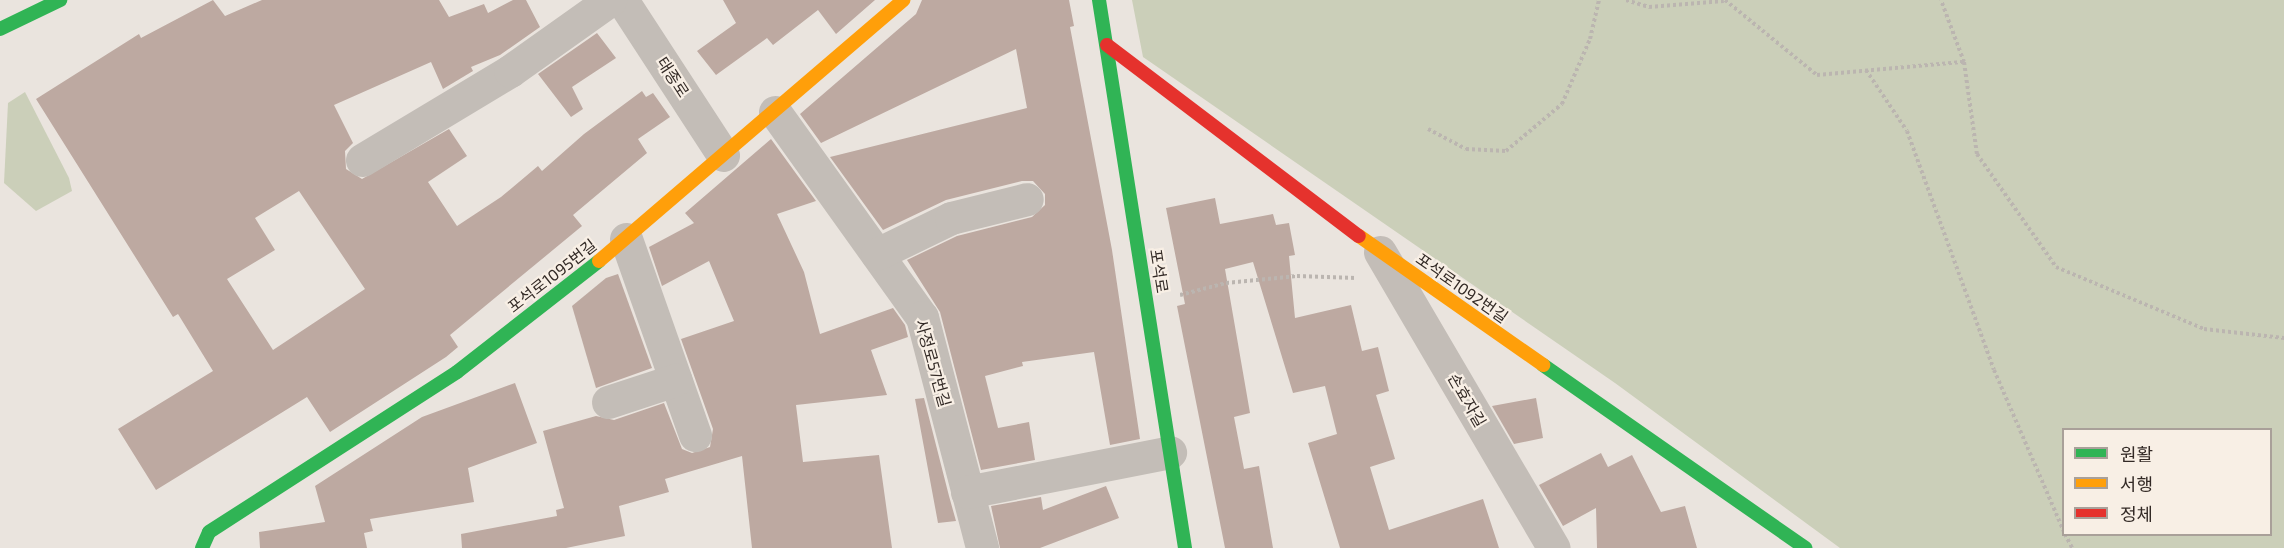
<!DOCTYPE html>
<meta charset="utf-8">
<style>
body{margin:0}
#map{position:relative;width:2284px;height:548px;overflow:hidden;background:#eae4de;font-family:"Exo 2","Noto Sans KR",sans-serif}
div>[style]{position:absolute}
.green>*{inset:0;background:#cbcfb9}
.building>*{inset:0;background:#bda9a1}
.path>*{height:4px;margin-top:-2px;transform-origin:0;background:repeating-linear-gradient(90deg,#bbb5b0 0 3px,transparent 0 6px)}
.street>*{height:33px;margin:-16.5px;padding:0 16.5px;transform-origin:16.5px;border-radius:16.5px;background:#c3bdb7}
.fast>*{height:14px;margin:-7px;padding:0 7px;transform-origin:7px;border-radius:7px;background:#30b455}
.slow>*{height:14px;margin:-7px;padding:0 7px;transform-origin:7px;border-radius:7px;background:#ff9f0a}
.jam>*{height:14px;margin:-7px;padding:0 7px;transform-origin:7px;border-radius:7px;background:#e5322d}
span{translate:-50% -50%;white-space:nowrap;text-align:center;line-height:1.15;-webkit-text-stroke:4.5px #f8efe5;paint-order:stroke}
.street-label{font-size:16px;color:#332a26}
.legend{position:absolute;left:2062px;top:428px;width:210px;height:108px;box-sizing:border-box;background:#f8efe5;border:2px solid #a9a099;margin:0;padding:8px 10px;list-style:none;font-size:18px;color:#332a26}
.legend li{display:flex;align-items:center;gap:12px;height:30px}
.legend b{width:30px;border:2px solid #a9a099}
</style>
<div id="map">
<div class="green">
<div style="clip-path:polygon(evenodd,1132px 0,2284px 0,2284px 548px,1840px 548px,1615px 383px,1143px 57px,1132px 0,2064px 430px,2270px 430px,2270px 534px,2064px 534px,2064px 430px)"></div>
<div style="clip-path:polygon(25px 92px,69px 178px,72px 191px,36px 211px,4px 183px,8px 103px)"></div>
</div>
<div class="building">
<div style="clip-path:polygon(evenodd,213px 0,225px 16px,262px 0,439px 0,449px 17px,484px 4px,488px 13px,513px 0,526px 0,540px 27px,500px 55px,471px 67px,473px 71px,443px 89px,431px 62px,334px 105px,353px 143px,345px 151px,346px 169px,362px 179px,449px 129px,467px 156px,428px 182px,457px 226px,501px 197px,538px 166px,542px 171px,584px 134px,642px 91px,646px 97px,653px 93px,670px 117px,638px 139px,647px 153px,573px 215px,582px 226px,450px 335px,458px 347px,446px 357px,330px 432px,307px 397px,156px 490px,118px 429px,213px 371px,178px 314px,173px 317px,36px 99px,139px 34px,141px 38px,213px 0,299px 191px,365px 289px,273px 350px,227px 279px,275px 250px,255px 218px,299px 191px)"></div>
<div style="clip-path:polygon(723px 0,875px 0,836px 34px,818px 10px,773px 45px,767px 38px,716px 75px,697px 51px,736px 23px)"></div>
<div style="clip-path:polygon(922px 0,1069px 0,1074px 26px,1070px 27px,1112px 250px,1140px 439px,1110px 445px,1094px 352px,1022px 362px,1023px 366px,985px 376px,998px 428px,1029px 422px,1035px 460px,981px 470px,940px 312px,907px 260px,957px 236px,1032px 217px,1045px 205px,1045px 194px,1033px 181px,1022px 181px,946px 200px,883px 230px,830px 157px,1027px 108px,1016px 49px,821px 143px,800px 114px,916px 14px)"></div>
<div style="clip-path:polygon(597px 33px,616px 58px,572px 87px,583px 109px,571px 117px,538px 74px)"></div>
<div style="clip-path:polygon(771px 139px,816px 201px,777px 214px,804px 272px,820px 334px,893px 308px,905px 325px,908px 337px,871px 350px,887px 395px,796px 405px,803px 462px,879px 455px,892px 548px,752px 548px,742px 456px,665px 479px,669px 492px,619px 506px,625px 536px,566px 548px,462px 548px,461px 534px,557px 516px,556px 510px,564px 508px,543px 431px,596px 416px,614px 420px,664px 403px,682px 449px,692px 453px,710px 447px,713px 429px,681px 339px,734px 321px,709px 261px,662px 286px,649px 247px,694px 223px,685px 213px)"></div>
<div style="clip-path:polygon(1215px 198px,1220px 224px,1273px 214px,1276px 225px,1289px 223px,1295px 255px,1289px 256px,1295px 318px,1351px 305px,1362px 351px,1378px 347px,1389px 391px,1376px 395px,1395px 459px,1370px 467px,1389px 530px,1483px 499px,1499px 548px,1340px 548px,1308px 443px,1337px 434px,1325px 386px,1293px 393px,1253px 262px,1225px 269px,1250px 413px,1234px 417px,1244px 469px,1259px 466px,1273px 548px,1225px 548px,1177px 306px,1185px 304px,1166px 208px)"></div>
<div style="clip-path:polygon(618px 274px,652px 368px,596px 388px,572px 306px,606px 278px)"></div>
<div style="clip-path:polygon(515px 383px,537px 443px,468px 468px,474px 502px,370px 519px,373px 531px,364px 533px,367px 548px,260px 548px,259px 532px,325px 522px,315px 486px,422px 417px)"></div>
<div style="clip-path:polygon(924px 398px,949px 496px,956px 521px,938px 523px,915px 399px)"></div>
<div style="clip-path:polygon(1536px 398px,1543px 438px,1514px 444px,1492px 406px)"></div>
<div style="clip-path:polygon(1601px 453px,1608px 467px,1632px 455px,1661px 512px,1685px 506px,1697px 548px,1597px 548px,1596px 508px,1563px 526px,1539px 485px)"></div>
<div style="clip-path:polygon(1106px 486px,1119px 518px,1040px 548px,1000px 548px,991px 506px,1041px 497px,1043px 510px)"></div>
</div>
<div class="path">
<div style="left:1626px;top:0;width:24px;rotate:17deg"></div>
<div style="left:1649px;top:7px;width:75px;rotate:-4.6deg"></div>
<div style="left:1725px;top:0;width:119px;rotate:39.2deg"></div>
<div style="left:1817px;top:75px;width:148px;rotate:-5.1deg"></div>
<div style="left:1964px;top:62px;width:66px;rotate:-110.4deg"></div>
<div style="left:1964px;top:62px;width:93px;rotate:82deg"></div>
<div style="left:1977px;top:154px;width:138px;rotate:55deg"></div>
<div style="left:2056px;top:267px;width:160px;rotate:22.7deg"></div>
<div style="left:2204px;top:329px;width:81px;rotate:6.4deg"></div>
<div style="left:1866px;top:70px;width:73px;rotate:56.1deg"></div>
<div style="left:1907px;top:131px;width:254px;rotate:70deg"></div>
<div style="left:1994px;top:370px;width:176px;rotate:66.6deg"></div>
<div style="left:1428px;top:129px;width:43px;rotate:27.8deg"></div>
<div style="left:1466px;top:149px;width:40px;rotate:2.9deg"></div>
<div style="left:1506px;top:151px;width:73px;rotate:-40deg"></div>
<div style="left:1562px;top:104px;width:71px;rotate:-66.7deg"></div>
<div style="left:1590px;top:39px;width:40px;rotate:-77deg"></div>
<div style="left:1180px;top:295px;width:48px;rotate:-14.6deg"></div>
<div style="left:1226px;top:283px;width:71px;rotate:-5.6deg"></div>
<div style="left:1297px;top:276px;width:59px;rotate:1.9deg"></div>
<div style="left:2065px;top:534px;width:16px;rotate:63deg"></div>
</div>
<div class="street">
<div style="left:622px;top:0;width:185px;rotate:56.9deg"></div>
<div style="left:775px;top:112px;width:252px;rotate:54.4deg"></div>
<div style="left:922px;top:317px;width:239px;rotate:75.4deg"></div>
<div style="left:362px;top:160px;width:173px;rotate:-31deg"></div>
<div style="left:510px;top:71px;width:123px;rotate:-35.4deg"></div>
<div style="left:626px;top:239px;width:208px;rotate:70.6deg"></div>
<div style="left:1380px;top:252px;width:343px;rotate:59.6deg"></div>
<div style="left:877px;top:254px;width:82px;rotate:-25.9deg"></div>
<div style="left:951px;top:218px;width:78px;rotate:-14deg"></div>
<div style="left:608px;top:402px;width:71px;rotate:-18.2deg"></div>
<div style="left:967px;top:492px;width:207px;rotate:-11.1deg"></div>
</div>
<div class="fast">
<div style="left:1099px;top:0;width:555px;rotate:81.08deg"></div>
<div style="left:0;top:29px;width:67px;rotate:-25.8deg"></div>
<div style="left:1543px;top:365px;width:320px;rotate:34.9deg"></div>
<div style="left:202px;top:548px;width:17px;rotate:-66deg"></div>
<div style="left:209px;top:532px;width:295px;rotate:-32.8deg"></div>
<div style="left:457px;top:372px;width:180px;rotate:-38deg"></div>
</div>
<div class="slow">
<div style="left:1359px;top:236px;width:225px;rotate:35deg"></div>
<div style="left:599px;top:261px;width:401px;rotate:-40.6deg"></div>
</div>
<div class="jam">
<div style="left:1107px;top:45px;width:316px;rotate:37.2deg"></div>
</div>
<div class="street-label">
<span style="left:673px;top:77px;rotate:57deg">태종로</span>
<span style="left:1159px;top:271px;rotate:81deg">포석로</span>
<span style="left:552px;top:276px;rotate:-38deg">포석로1095번길</span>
<span style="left:1462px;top:288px;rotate:35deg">포석로1092번길</span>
<span style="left:933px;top:363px;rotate:74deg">사정로57번길</span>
<span style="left:1467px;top:400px;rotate:60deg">손효자길</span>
</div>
<ul class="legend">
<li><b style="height:8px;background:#30b455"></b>원활</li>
<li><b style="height:8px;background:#ff9f0a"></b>서행</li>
<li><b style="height:8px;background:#e5322d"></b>정체</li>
</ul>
</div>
